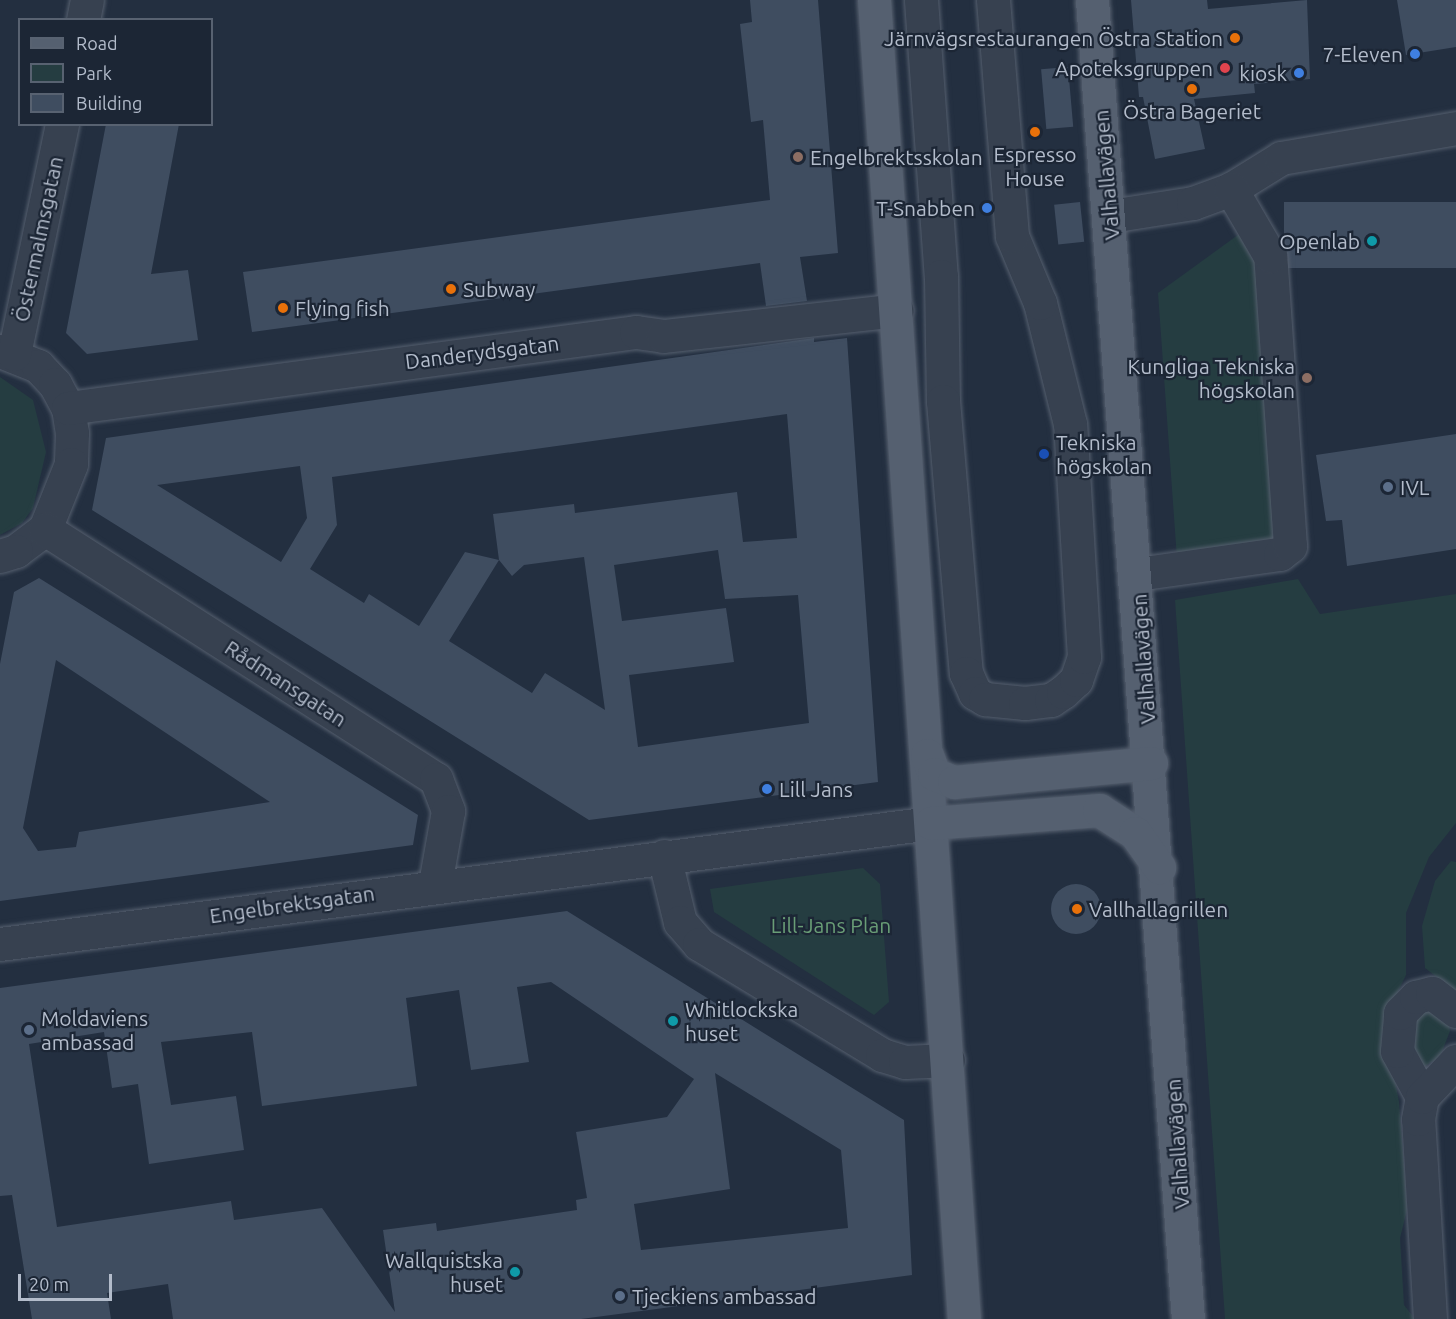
<!DOCTYPE html>
<meta charset="utf-8">
<style>
body{margin:0}
#map{position:relative;width:1456px;height:1319px;overflow:hidden;background:#232f40;font-family:Ubuntu,sans-serif}
div>[style]{position:absolute}
.green>*{inset:0;background:#253d41}
.building>*{inset:0;background:#3f4d60;transform-origin:0 0}
.round{border-radius:50%}
.roads{filter:drop-shadow(0 0 2px #555f6e) drop-shadow(0 0 2px #555f6e)}
.minor>*{height:33px;margin:-16.5px;padding:0 16.5px;transform-origin:16.5px;border-radius:16.5px;background:#374150}
.major>*{height:33px;margin:-16.5px;padding:0 16.5px;transform-origin:16.5px;border-radius:16.5px;background:#556070}
.dots>*{width:16px;height:16px;translate:-50% -50%;box-sizing:border-box;border:3px solid #1c2635;border-radius:50%}
span{translate:-50% -50%;white-space:nowrap;text-align:center;line-height:1.15;-webkit-text-stroke:4.5px #1c2635;paint-order:stroke}
.poi-label{font-size:21px;color:#b3bccb}
.right{translate:-100% -50%;text-align:right}
.left{translate:0 -50%;text-align:left}
.street-label{font-size:21px;color:#b3bccb}
.park-label{font-size:21px;color:#699d76}
.legend{position:absolute;left:18px;top:18px;width:195px;height:108px;box-sizing:border-box;background:#1c2635;border:2px solid #586271;margin:0;padding:8px 10px;list-style:none;font-size:18px;color:#b3bccb}
.legend li{display:flex;align-items:center;gap:12px;height:30px}
.legend b{width:30px;border:2px solid #586271}
.scale{position:absolute;left:18px;top:1274px;width:94px;height:27px;box-sizing:border-box;border:3px solid #b3bccb;border-top:0;padding-left:8px;font-size:18px;line-height:21px;white-space:nowrap;color:#b3bccb;-webkit-text-stroke:4px #1c2635;paint-order:stroke}
</style>
<div id="map">
<div class="green">
<div style="clip-path:polygon(1242px 232px,1263px 250px,1282px 532px,1269px 544px,1177px 559px,1158px 293px)"></div>
<div style="clip-path:polygon(0 377px,33px 400px,46px 452px,33px 508px,22px 523px,0 535px)"></div>
<div style="clip-path:polygon(1298px 579px,1320px 614px,1456px 594px,1456px 823px,1429px 857px,1406px 913px,1406px 975px,1384px 1021px,1399px 1102px,1405px 1177px,1407px 1210px,1400px 1238px,1404px 1305px,1415px 1319px,1225px 1319px,1175px 600px)"></div>
<div style="clip-path:polygon(1451px 861px,1456px 862px,1456px 992px,1425px 968px,1422px 926px,1435px 881px)"></div>
<div style="clip-path:polygon(863px 868px,880px 884px,889px 1002px,874px 1015px,714px 912px,710px 889px)"></div>
<div style="clip-path:polygon(1419px 1006px,1447px 1017px,1450px 1031px,1440px 1057px,1420px 1069px,1406px 1025px)"></div>
</div>
<div class="building">
<div style="clip-path:polygon(750px 0,818px 0,838px 253px,800px 257px,807px 301px,766px 306px,760px 263px,252px 332px,243px 272px,770px 200px,763px 120px,751px 122px,740px 24px,752px 22px)"></div>
<div style="clip-path:polygon(1131px 0,1207px 0,1208px 9px,1307px 0,1310px 79px,1254px 84px,1255px 93px,1194px 99px,1205px 149px,1155px 159px,1143px 97px,1139px 97px)"></div>
<div style="clip-path:polygon(1397px 0,1456px 0,1456px 47px,1406px 55px)"></div>
<div style="left:1068px;top:67px;width:60px;height:27px;rotate:85deg"></div>
<div style="clip-path:polygon(106px 124px,179px 124px,151px 274px,188px 270px,198px 340px,87px 354px,66px 333px)"></div>
<div style="left:1080px;top:202px;width:40px;height:26px;rotate:84deg"></div>
<div style="left:1456px;top:202px;width:66px;height:172px;rotate:90deg"></div>
<div style="clip-path:polygon(evenodd,814px 338px,814px 342px,847px 338px,878px 782px,589px 820px,92px 510px,106px 438px,814px 338px,787px 414px,797px 538px,743px 542px,737px 492px,575px 513px,574px 504px,493px 514px,499px 560px,465px 552px,419px 626px,369px 594px,364px 603px,310px 569px,337px 525px,332px 477px,787px 414px,814px 338px,300px 466px,307px 518px,281px 562px,157px 485px,300px 466px,814px 338px,718px 550px,725px 599px,798px 595px,809px 723px,638px 747px,629px 675px,734px 662px,726px 608px,622px 621px,614px 565px,718px 550px,814px 338px,584px 557px,605px 710px,545px 673px,532px 693px,449px 641px,499px 560px,512px 576px,524px 565px,584px 557px)"></div>
<div style="clip-path:polygon(1456px 434px,1456px 549px,1347px 566px,1342px 520px,1326px 521px,1316px 455px)"></div>
<div style="clip-path:polygon(evenodd,39px 578px,418px 815px,413px 845px,0 901px,0 664px,14px 592px,39px 578px,56px 660px,270px 802px,79px 832px,76px 847px,38px 851px,23px 828px,56px 660px)"></div>
<div class="round" style="left:1051px;top:884px;width:50px;height:50px"></div>
<div style="clip-path:polygon(evenodd,567px 911px,904px 1120px,912px 1275px,581px 1319px,173px 1319px,168px 1284px,107px 1293px,111px 1319px,32px 1319px,12px 1195px,0 1196px,0 988px,567px 911px,551px 982px,694px 1079px,667px 1117px,576px 1132px,587px 1198px,576px 1200px,577px 1210px,437px 1231px,436px 1223px,383px 1230px,395px 1312px,322px 1208px,234px 1220px,231px 1201px,57px 1227px,29px 1044px,104px 1032px,112px 1088px,138px 1084px,149px 1164px,244px 1150px,236px 1096px,171px 1105px,161px 1042px,252px 1032px,262px 1106px,417px 1086px,406px 998px,459px 990px,471px 1070px,529px 1062px,517px 987px,551px 982px,567px 911px,715px 1073px,841px 1150px,848px 1228px,641px 1250px,634px 1204px,730px 1189px,715px 1073px)"></div>
</div>
<div class="roads">
<div class="minor">
<div style="left:921px;top:0;width:277px;rotate:85.9deg"></div>
<div style="left:941px;top:276px;width:125px;rotate:89.1deg"></div>
<div style="left:943px;top:401px;width:273px;rotate:85.2deg"></div>
<div style="left:966px;top:673px;width:22px;rotate:66deg"></div>
<div style="left:975px;top:693px;width:12px;rotate:31deg"></div>
<div style="left:985px;top:699px;width:40px;rotate:5.7deg"></div>
<div style="left:1025px;top:703px;width:26px;rotate:-7deg"></div>
<div style="left:1051px;top:700px;width:14px;rotate:-34deg"></div>
<div style="left:1063px;top:692px;width:18px;rotate:-43deg"></div>
<div style="left:1076px;top:680px;width:24px;rotate:-71deg"></div>
<div style="left:1084px;top:657px;width:233px;rotate:-93.4deg"></div>
<div style="left:1070px;top:424px;width:125px;rotate:-103.9deg"></div>
<div style="left:1040px;top:303px;width:73px;rotate:-112.7deg"></div>
<div style="left:1012px;top:236px;width:237px;rotate:-94.6deg"></div>
<div style="left:83px;top:20px;width:20px;rotate:-79deg"></div>
<div style="left:1110px;top:216px;width:84px;rotate:-8.9deg"></div>
<div style="left:1193px;top:203px;width:40px;rotate:-20.2deg"></div>
<div style="left:1231px;top:189px;width:59px;rotate:-31.8deg"></div>
<div style="left:1281px;top:158px;width:178px;rotate:-9.7deg"></div>
<div style="left:0;top:351px;width:41px;rotate:21.5deg"></div>
<div style="left:38px;top:366px;width:25px;rotate:47deg"></div>
<div style="left:55px;top:384px;width:27px;rotate:62deg"></div>
<div style="left:68px;top:408px;width:25px;rotate:81deg"></div>
<div style="left:72px;top:433px;width:31px;rotate:92deg"></div>
<div style="left:71px;top:464px;width:70px;rotate:111.8deg"></div>
<div style="left:45px;top:529px;width:36px;rotate:143deg"></div>
<div style="left:16px;top:551px;width:17px;rotate:163deg"></div>
<div style="left:14px;top:354px;width:235px;rotate:-78.2deg"></div>
<div style="left:68px;top:408px;width:573px;rotate:-7.62deg"></div>
<div style="left:636px;top:332px;width:27px;rotate:8deg"></div>
<div style="left:663px;top:336px;width:235px;rotate:-6.3deg"></div>
<div style="left:45px;top:529px;width:464px;rotate:32.6deg"></div>
<div style="left:436px;top:779px;width:34px;rotate:69deg"></div>
<div style="left:448px;top:811px;width:74px;rotate:100.1deg"></div>
<div style="left:1137px;top:574px;width:144px;rotate:-8deg"></div>
<div style="left:1280px;top:554px;width:13px;rotate:-39deg"></div>
<div style="left:1290px;top:546px;width:291px;rotate:-93.9deg"></div>
<div style="left:1270px;top:256px;width:78px;rotate:-120.2deg"></div>
<div style="left:664px;top:856px;width:68px;rotate:76.4deg"></div>
<div style="left:680px;top:922px;width:29px;rotate:49deg"></div>
<div style="left:699px;top:944px;width:214px;rotate:31.2deg"></div>
<div style="left:882px;top:1055px;width:24px;rotate:17deg"></div>
<div style="left:905px;top:1062px;width:43px;rotate:-2.7deg"></div>
<div style="left:0;top:944px;width:939px;rotate:-7.41deg"></div>
<div style="left:1422px;top:1097px;width:52px;rotate:-118.5deg"></div>
<div style="left:1397px;top:1051px;width:38px;rotate:-85deg"></div>
<div style="left:1400px;top:1013px;width:23px;rotate:-45deg"></div>
<div style="left:1416px;top:997px;width:16px;rotate:-14deg"></div>
<div style="left:1432px;top:993px;width:30px;rotate:37deg"></div>
<div style="left:1430px;top:1319px;width:200px;rotate:-93.4deg"></div>
<div style="left:1418px;top:1119px;width:22px;rotate:-80deg"></div>
<div style="left:1422px;top:1097px;width:50px;rotate:-46.6deg"></div>
</div>
<div class="major">
<div style="left:874px;top:0;width:1322px;rotate:86.1deg"></div>
<div style="left:1092px;top:0;width:1322px;rotate:85.84deg"></div>
<div style="left:927px;top:755px;width:20px;rotate:70deg"></div>
<div style="left:934px;top:774px;width:22px;rotate:22deg"></div>
<div style="left:954px;top:782px;width:198px;rotate:-5.5deg"></div>
<div style="left:931px;top:823px;width:169px;rotate:-4.4deg"></div>
<div style="left:1099px;top:810px;width:43px;rotate:32.6deg"></div>
<div style="left:1135px;top:833px;width:42px;rotate:54.8deg"></div>
</div>
</div>
<div class="dots">
<div style="left:1235px;top:38px;background:#e8710a"></div>
<div style="left:1415px;top:54px;background:#3f7fe0"></div>
<div style="left:1225px;top:68px;background:#e0444e"></div>
<div style="left:1299px;top:73px;background:#3f7fe0"></div>
<div style="left:1192px;top:89px;background:#e8710a"></div>
<div style="left:1035px;top:132px;background:#e8710a"></div>
<div style="left:798px;top:157px;background:#8d6e63"></div>
<div style="left:987px;top:208px;background:#3f7fe0"></div>
<div style="left:1372px;top:241px;background:#0f9aa8"></div>
<div style="left:451px;top:289px;background:#e8710a"></div>
<div style="left:283px;top:308px;background:#e8710a"></div>
<div style="left:1307px;top:378px;background:#8d6e63"></div>
<div style="left:1044px;top:454px;background:#1a4fb4"></div>
<div style="left:1388px;top:487px;background:#5c6f8a"></div>
<div style="left:767px;top:789px;background:#3f7fe0"></div>
<div style="left:1077px;top:909px;background:#e8710a"></div>
<div style="left:673px;top:1021px;background:#0f9aa8"></div>
<div style="left:29px;top:1030px;background:#5c6f8a"></div>
<div style="left:515px;top:1272px;background:#0f9aa8"></div>
<div style="left:620px;top:1296px;background:#5c6f8a"></div>
</div>
<div class="poi-label">
<span class="right" style="left:1223px;top:38px">Järnvägsrestaurangen Östra Station</span>
<span class="right" style="left:1403px;top:54px">7-Eleven</span>
<span class="right" style="left:1213px;top:68px">Apoteksgruppen</span>
<span class="right" style="left:1287px;top:73px">kiosk</span>
<span style="left:1192px;top:111px">Östra Bageriet</span>
<span style="left:1035px;top:166px">Espresso<br>House</span>
<span class="left" style="left:810px;top:157px">Engelbrektsskolan</span>
<span class="right" style="left:975px;top:208px">T-Snabben</span>
<span class="right" style="left:1360px;top:241px">Openlab</span>
<span class="left" style="left:463px;top:289px">Subway</span>
<span class="left" style="left:295px;top:308px">Flying fish</span>
<span class="right" style="left:1295px;top:378px">Kungliga Tekniska<br>högskolan</span>
<span class="left" style="left:1056px;top:454px">Tekniska<br>högskolan</span>
<span class="left" style="left:1400px;top:487px">IVL</span>
<span class="left" style="left:779px;top:789px">Lill Jans</span>
<span class="left" style="left:1089px;top:909px">Vallhallagrillen</span>
<span class="left" style="left:685px;top:1021px">Whitlockska<br>huset</span>
<span class="left" style="left:41px;top:1030px">Moldaviens<br>ambassad</span>
<span class="right" style="left:503px;top:1272px">Wallquistska<br>huset</span>
<span class="left" style="left:632px;top:1296px">Tjeckiens ambassad</span>
</div>
<div class="street-label">
<span style="left:1106px;top:175px;rotate:-95deg">Valhallavägen</span>
<span style="left:38px;top:239px;rotate:-78deg">Östermalmsgatan</span>
<span style="left:482px;top:352px;rotate:-7deg">Danderydsgatan</span>
<span style="left:1143px;top:659px;rotate:-94deg">Valhallavägen</span>
<span style="left:286px;top:683px;rotate:33deg">Rådmansgatan</span>
<span style="left:292px;top:904px;rotate:-8deg">Engelbrektsgatan</span>
<span style="left:1177px;top:1144px;rotate:-94deg">Valhallavägen</span>
</div>
<div class="park-label">
<span style="left:831px;top:925px">Lill-Jans Plan</span>
</div>
<ul class="legend">
<li><b style="height:8px;background:#556070"></b>Road</li>
<li><b style="height:16px;background:#253d41"></b>Park</li>
<li><b style="height:16px;background:#3f4d60"></b>Building</li>
</ul>
<div class="scale">20 m</div>
</div>
